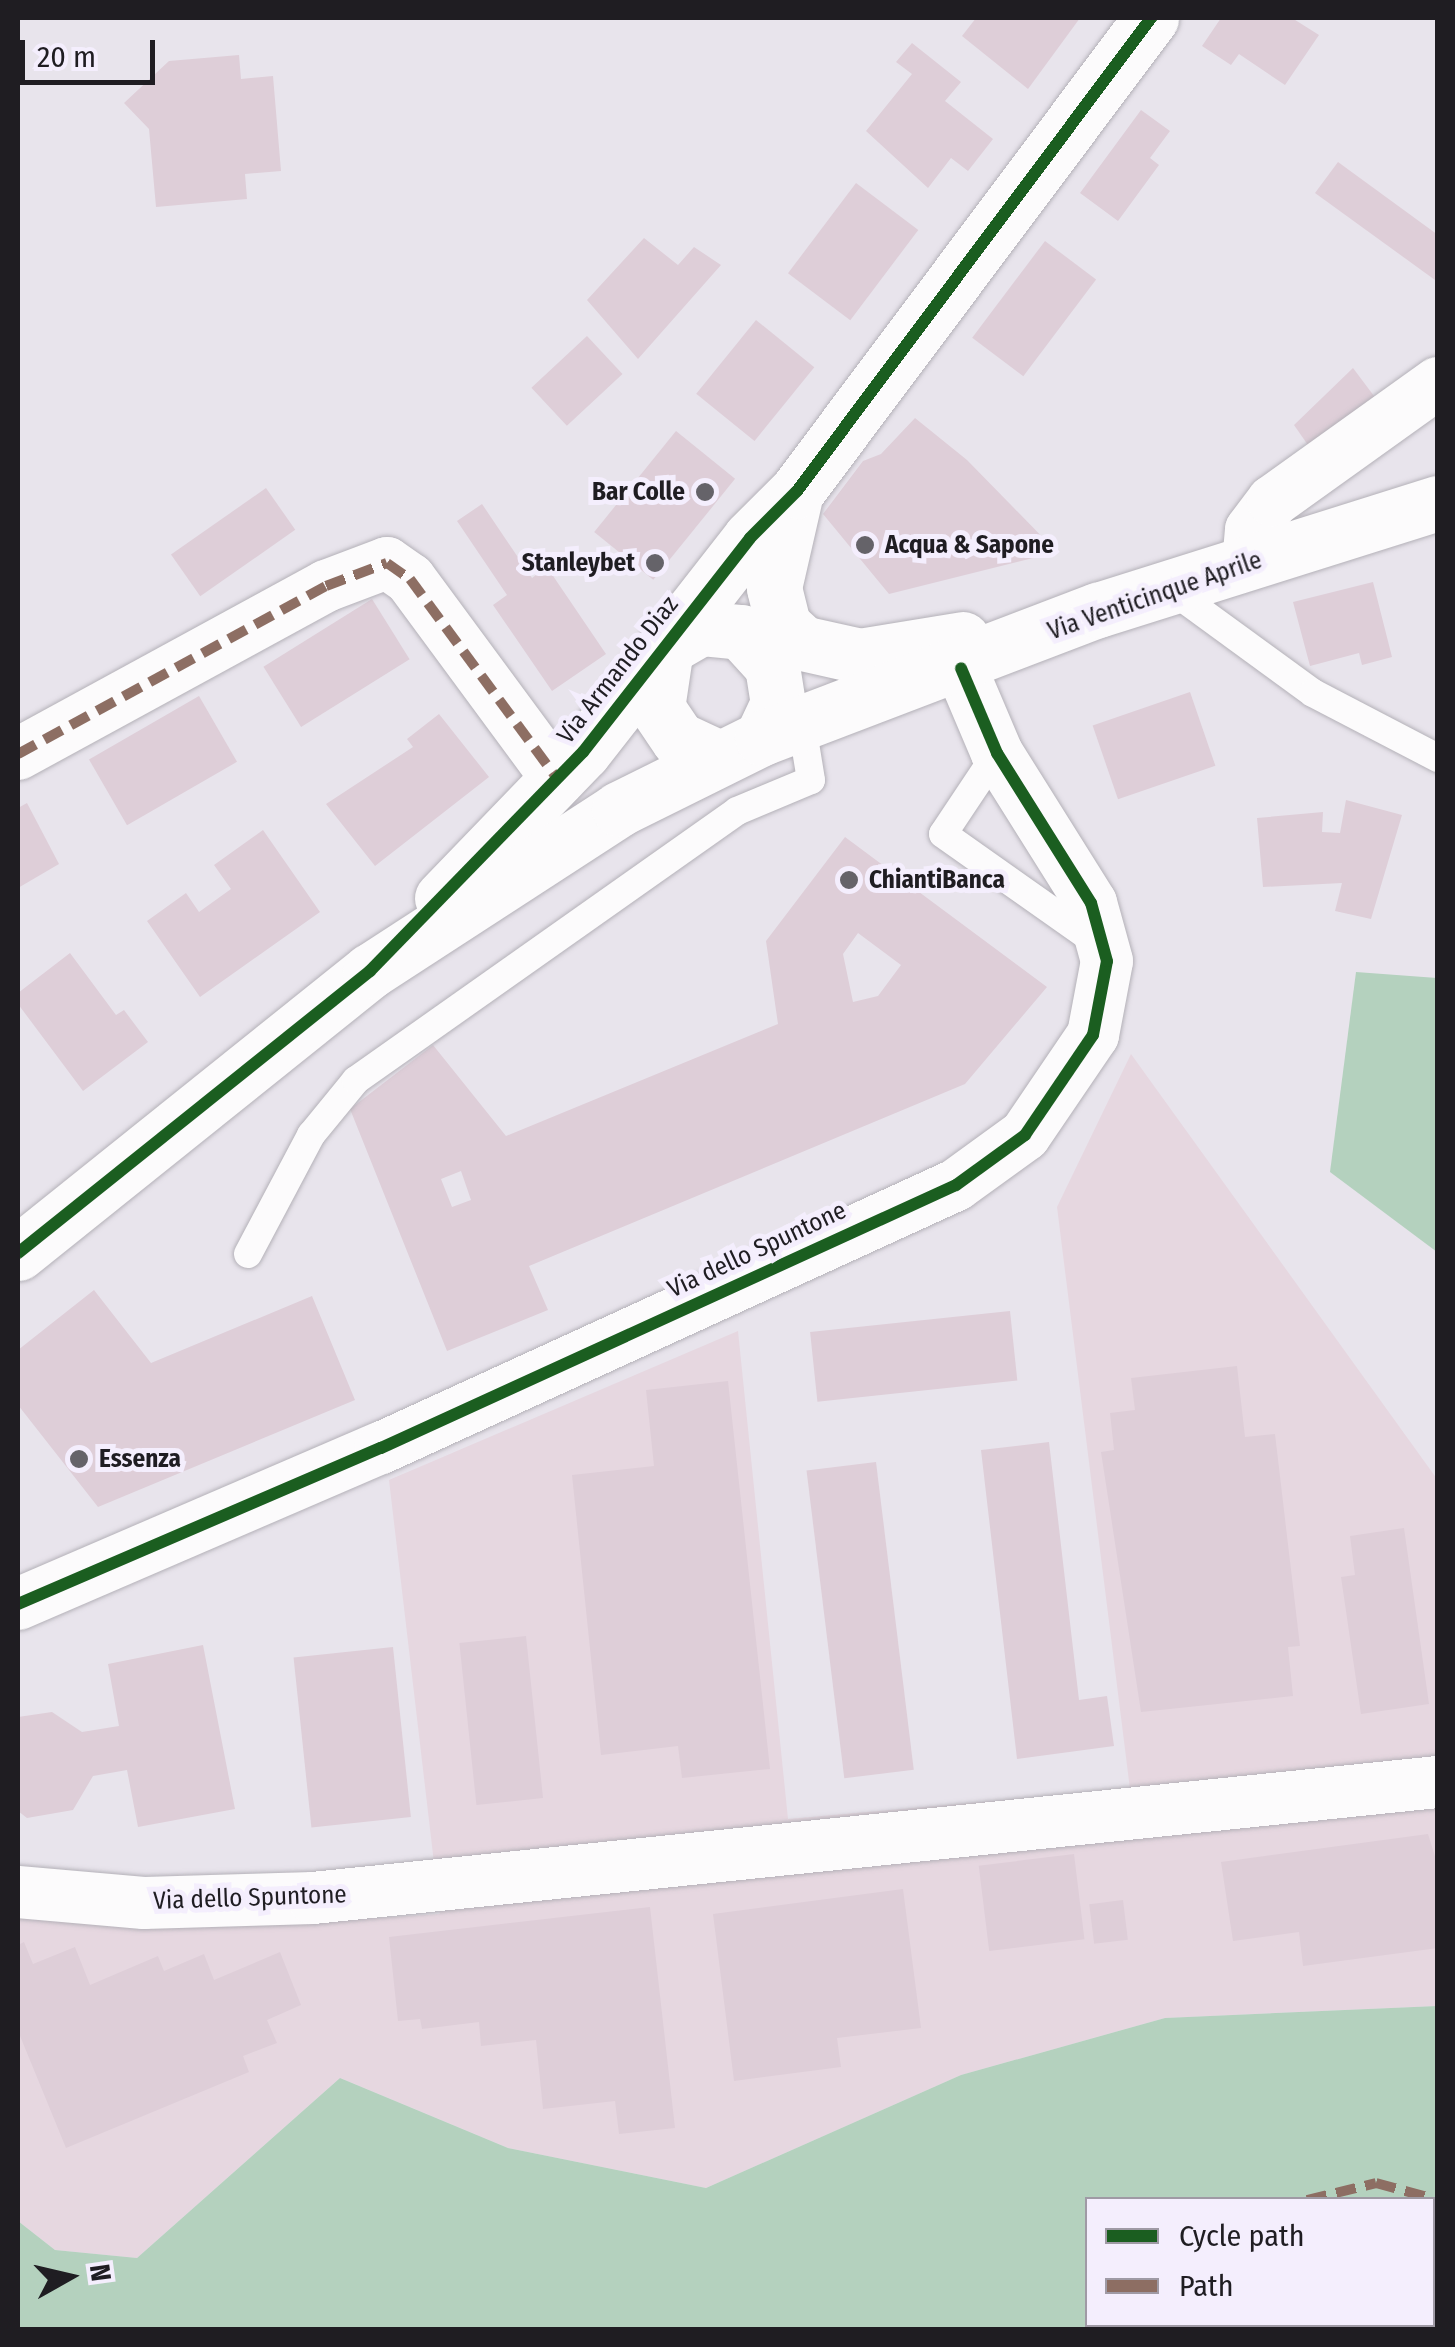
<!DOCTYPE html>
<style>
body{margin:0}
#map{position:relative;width:1455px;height:2347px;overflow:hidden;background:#e8e4ec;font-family:"Fira Sans Condensed",sans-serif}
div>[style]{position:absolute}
.industrial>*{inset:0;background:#e6d7e0}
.green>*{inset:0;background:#b4d1be}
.river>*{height:80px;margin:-40px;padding:0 40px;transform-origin:40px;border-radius:40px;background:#8fc9e6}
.building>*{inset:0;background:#deced8;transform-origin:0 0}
.roads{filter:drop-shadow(0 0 2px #b4b1b8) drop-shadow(0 0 2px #b4b1b8)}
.service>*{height:28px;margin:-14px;padding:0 14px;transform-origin:14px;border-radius:14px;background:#fcfbfc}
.minor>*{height:52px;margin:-26px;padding:0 26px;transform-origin:26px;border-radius:26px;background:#fcfbfc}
.secondary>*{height:55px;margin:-27.5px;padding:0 27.5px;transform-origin:27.5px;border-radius:27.5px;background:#fcfbfc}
.quiet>*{height:10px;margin-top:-5px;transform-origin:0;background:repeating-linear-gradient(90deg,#8d6e63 0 20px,transparent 0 30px)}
.cycleway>*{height:12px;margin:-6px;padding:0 6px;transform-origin:6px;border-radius:6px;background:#1b5e20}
.dots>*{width:28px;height:28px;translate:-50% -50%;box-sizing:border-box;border:5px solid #f4eefd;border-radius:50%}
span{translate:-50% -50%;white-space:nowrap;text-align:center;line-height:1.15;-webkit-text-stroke:10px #f4eefd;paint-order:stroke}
.poi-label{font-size:25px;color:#1f1d22;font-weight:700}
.right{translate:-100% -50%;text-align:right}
.left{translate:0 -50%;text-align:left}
.street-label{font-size:25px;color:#1f1d22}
.frame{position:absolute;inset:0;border:20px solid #1f1d22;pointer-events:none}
.legend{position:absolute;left:1085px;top:2197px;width:350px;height:130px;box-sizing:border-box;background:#f4eefd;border:2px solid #9f9aa5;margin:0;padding:12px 18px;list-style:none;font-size:30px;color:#1f1d22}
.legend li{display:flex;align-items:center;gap:20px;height:50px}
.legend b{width:50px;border:2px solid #9f9aa5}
.north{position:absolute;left:20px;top:2227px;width:100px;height:100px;-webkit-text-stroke:8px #f4eefd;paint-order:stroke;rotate:82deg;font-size:28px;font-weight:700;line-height:40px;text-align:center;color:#1f1d22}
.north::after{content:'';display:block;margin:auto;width:35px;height:45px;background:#1f1d22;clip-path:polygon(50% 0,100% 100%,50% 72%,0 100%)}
.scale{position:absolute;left:20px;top:40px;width:135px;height:45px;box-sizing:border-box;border:5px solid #1f1d22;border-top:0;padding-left:12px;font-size:30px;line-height:35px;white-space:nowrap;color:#1f1d22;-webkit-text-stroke:8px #f4eefd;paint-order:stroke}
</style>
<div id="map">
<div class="industrial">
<div style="clip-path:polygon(1131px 1054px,1437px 1479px,1437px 2006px,1165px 2018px,961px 2075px,706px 2188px,508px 2148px,340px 2078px,137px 2258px,55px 2250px,18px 2221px,18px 1915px,295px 1923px,440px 1914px,389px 1480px,738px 1331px,788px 1819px,1130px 1789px,1057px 1207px)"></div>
</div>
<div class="green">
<div style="clip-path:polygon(1356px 972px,1437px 978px,1437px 1252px,1330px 1172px)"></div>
<div style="clip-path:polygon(evenodd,1437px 2006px,1437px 2329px,18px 2329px,18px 2221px,55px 2250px,137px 2258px,340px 2078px,508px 2148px,706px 2188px,961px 2075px,1165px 2018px,1437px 2006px,1088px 2200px,1432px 2200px,1432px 2324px,1088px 2324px,1088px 2200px)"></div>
</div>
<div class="river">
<div style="left:1432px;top:2310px;width:6px;rotate:18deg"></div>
<div style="left:1173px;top:2330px;width:9px;rotate:-41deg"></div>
<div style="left:1358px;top:2330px;width:17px;rotate:-21deg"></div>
</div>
<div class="building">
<div style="clip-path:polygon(976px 18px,1080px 18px,1028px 89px,962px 36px)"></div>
<div style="clip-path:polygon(1221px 18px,1292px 18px,1319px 35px,1285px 85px,1239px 54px,1231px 65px,1202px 46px)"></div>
<div style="clip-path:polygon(912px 43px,961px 82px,945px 101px,993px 139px,968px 171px,951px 158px,928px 188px,866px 131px,912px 74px,896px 62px)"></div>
<div style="clip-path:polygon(239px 55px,241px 79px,273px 76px,281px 171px,245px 174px,247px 199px,156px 207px,149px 129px,124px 103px,169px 61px)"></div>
<div style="clip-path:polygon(1141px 110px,1170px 131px,1150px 158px,1159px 165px,1118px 221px,1080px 193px)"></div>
<div style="clip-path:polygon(1338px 162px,1438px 235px,1435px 280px,1315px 193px)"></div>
<div style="left:856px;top:183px;width:78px;height:113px;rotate:37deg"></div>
<div style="clip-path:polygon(644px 238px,678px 265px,694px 247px,721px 265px,638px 359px,587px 300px)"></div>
<div style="left:1045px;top:241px;width:64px;height:121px;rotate:37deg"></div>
<div style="left:756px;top:320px;width:75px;height:95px;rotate:39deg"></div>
<div style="left:587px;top:336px;width:52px;height:76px;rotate:47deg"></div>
<div style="clip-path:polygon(1353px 368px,1380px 404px,1310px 448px,1294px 425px)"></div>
<div style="clip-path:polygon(915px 418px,967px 460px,1057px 552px,889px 594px,823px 514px,863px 461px,881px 454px)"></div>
<div style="left:676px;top:431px;width:76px;height:130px;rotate:39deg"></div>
<div style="left:266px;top:488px;width:51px;height:116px;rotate:55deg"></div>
<div style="clip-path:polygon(482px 504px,532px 578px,547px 567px,606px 654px,552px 691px,493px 605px,507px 595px,457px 521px)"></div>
<div style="clip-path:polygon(1373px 582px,1392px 657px,1362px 665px,1359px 653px,1310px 666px,1293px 602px)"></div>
<div style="left:372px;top:599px;width:71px;height:128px;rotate:58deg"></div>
<div style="left:1190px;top:692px;width:78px;height:103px;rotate:71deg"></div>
<div style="left:199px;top:696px;width:76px;height:127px;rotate:60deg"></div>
<div style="clip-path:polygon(439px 714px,489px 777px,375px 866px,326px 804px,413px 747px,407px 739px)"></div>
<div style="clip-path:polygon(1346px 800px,1402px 815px,1371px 919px,1335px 911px,1342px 883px,1263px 887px,1257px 818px,1323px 812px,1322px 832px,1340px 833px)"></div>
<div style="clip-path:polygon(27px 803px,59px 864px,18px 888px,18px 808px)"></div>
<div style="clip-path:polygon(263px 830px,320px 912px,200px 997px,147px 921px,186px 893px,199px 912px,231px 889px,214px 865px)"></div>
<div style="clip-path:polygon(evenodd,845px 837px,1047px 987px,965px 1084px,529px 1266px,548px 1310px,447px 1351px,350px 1109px,433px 1045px,506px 1136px,778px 1024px,766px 941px,845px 837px,858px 933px,901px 965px,878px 996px,853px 1002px,843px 954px,858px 933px,845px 837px,461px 1171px,471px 1200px,452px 1207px,441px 1179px,461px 1171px)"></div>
<div style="clip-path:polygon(70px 953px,116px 1015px,124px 1010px,148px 1042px,83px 1091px,18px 1004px,18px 993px)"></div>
<div style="clip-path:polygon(94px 1290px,151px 1363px,312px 1296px,355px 1400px,98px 1507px,18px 1405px,18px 1350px)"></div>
<div style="left:1010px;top:1311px;width:70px;height:201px;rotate:84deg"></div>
<div style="clip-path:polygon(1237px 1366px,1245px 1437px,1275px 1434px,1300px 1646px,1288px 1647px,1293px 1696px,1141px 1712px,1101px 1452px,1114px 1450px,1110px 1413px,1135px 1410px,1131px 1378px)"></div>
<div style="clip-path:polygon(728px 1381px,770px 1769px,682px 1778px,678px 1746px,601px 1755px,572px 1475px,654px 1466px,646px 1390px)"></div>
<div style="clip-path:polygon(1049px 1442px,1079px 1700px,1107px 1696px,1114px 1746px,1017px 1759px,981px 1450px)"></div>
<div style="left:876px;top:1462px;width:310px;height:70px;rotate:83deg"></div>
<div style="clip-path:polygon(1404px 1528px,1429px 1704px,1361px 1714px,1341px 1577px,1355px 1575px,1350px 1536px)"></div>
<div style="left:526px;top:1636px;width:163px;height:67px;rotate:84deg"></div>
<div style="clip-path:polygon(203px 1645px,235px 1809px,138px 1827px,127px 1770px,93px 1776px,73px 1810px,27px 1818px,18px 1811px,18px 1717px,52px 1712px,82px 1732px,119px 1726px,108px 1664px)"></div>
<div style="left:393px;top:1647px;width:171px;height:100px;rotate:84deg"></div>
<div style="clip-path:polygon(1428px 1834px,1438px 1866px,1438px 1948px,1303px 1966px,1299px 1932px,1233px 1941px,1221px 1862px)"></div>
<div style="left:1074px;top:1854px;width:86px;height:96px;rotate:83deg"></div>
<div style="clip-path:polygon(903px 1889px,921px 2028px,837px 2038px,841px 2067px,734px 2081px,713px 1914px)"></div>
<div style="left:1123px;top:1900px;width:40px;height:34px;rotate:83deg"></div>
<div style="clip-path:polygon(650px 1907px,675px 2128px,619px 2134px,615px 2101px,543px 2109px,536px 2040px,481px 2046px,479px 2022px,422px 2029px,420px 2019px,398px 2021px,389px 1937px)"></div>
<div style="clip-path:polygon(24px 1942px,33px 1964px,75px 1947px,90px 1985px,158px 1956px,164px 1971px,204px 1954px,214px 1980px,280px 1952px,301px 2005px,267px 2020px,277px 2043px,243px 2056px,249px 2072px,66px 2148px,18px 2031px,18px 1945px)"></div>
</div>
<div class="roads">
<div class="service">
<div style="left:1169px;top:588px;width:178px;rotate:36.1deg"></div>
<div style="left:1313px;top:693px;width:141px;rotate:27.5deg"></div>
<div style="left:997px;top:753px;width:97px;rotate:123.7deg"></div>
<div style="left:943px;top:834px;width:191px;rotate:35.2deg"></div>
<div style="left:248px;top:1254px;width:135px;rotate:-62.1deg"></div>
<div style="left:311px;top:1135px;width:71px;rotate:-50.7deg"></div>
<div style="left:356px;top:1080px;width:466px;rotate:-35.2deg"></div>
<div style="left:737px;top:811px;width:80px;rotate:-22.7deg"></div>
<div style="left:811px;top:780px;width:56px;rotate:-99.3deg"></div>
</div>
<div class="minor">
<div style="left:1248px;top:564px;width:34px;rotate:-85deg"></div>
<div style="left:1251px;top:530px;width:36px;rotate:-53deg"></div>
<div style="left:1273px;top:501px;width:203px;rotate:-35.6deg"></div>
<div style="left:18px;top:754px;width:351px;rotate:-28.6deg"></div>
<div style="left:326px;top:586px;width:65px;rotate:-20.7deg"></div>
<div style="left:387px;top:563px;width:28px;rotate:35deg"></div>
<div style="left:410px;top:579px;width:250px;rotate:53.6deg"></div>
<div style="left:18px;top:1604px;width:395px;rotate:-23.3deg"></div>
<div style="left:381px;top:1448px;width:632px;rotate:-24.58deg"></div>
<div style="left:956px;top:1185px;width:85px;rotate:-35.9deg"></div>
<div style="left:1025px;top:1135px;width:121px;rotate:-55.8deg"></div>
<div style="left:1093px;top:1035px;width:75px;rotate:-79.3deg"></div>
<div style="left:1107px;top:961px;width:60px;rotate:-105.4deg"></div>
<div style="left:1091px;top:903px;width:177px;rotate:-122.1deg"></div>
<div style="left:997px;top:753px;width:92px;rotate:-113deg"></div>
<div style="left:18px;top:1892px;width:126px;rotate:5deg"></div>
<div style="left:144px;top:1903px;width:169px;rotate:-1.7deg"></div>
<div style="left:313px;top:1898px;width:1131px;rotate:-5.89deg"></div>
</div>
<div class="secondary">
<div style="left:795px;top:496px;width:94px;rotate:102.9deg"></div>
<div style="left:774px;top:588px;width:38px;rotate:76deg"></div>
<div style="left:783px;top:625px;width:26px;rotate:43deg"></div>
<div style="left:802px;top:643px;width:59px;rotate:12.6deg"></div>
<div style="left:860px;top:656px;width:104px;rotate:-9.4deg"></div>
<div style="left:719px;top:758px;width:45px;rotate:-155.1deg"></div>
<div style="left:678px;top:739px;width:37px;rotate:-124deg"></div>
<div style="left:657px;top:708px;width:61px;rotate:-81.5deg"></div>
<div style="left:666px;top:648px;width:39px;rotate:-30deg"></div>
<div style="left:700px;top:628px;width:41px;rotate:5.6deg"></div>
<div style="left:741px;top:632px;width:46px;rotate:47.6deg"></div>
<div style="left:772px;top:666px;width:37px;rotate:81deg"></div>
<div style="left:778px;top:703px;width:38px;rotate:115deg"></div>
<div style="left:442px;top:898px;width:203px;rotate:-46deg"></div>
<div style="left:583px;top:752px;width:271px;rotate:-52deg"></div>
<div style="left:750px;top:538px;width:66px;rotate:-45deg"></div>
<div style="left:797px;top:491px;width:591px;rotate:-53.19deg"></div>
<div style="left:18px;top:1253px;width:451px;rotate:-38.7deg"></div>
<div style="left:370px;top:971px;width:297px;rotate:-33deg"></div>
<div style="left:619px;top:809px;width:160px;rotate:-26.4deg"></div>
<div style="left:762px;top:738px;width:360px;rotate:-20.9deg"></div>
<div style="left:1098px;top:610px;width:356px;rotate:-17.5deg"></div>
</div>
</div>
<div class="quiet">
<div style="left:18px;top:754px;width:351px;rotate:-28.6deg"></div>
<div style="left:326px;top:586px;width:65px;rotate:-20.7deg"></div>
<div style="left:387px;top:563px;width:28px;rotate:35deg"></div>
<div style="left:410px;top:579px;width:250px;rotate:53.6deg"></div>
<div style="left:1307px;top:2200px;width:71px;rotate:-13.8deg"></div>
<div style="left:1376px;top:2183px;width:64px;rotate:15.3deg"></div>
<div style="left:1269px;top:2324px;width:6px;rotate:90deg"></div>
</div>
<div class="cycleway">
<div style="left:18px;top:1253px;width:451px;rotate:-38.7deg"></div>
<div style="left:370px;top:971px;width:305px;rotate:-45.8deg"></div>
<div style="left:583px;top:752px;width:271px;rotate:-52deg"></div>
<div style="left:750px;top:538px;width:66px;rotate:-45deg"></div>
<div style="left:797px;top:491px;width:591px;rotate:-53.19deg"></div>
<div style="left:18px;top:1604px;width:395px;rotate:-23.3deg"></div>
<div style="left:381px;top:1448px;width:632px;rotate:-24.58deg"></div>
<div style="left:956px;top:1185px;width:85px;rotate:-35.9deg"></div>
<div style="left:1025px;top:1135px;width:121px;rotate:-55.8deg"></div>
<div style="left:1093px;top:1035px;width:75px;rotate:-79.3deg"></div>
<div style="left:1107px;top:961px;width:60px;rotate:-105.4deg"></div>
<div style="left:1091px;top:903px;width:177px;rotate:-122.1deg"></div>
<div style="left:997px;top:753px;width:92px;rotate:-113deg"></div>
</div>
<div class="dots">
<div style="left:705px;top:492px;background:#656369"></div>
<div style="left:865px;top:545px;background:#656369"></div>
<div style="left:655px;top:563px;background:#656369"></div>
<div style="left:849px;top:880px;background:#656369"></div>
<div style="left:79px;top:1459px;background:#656369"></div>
</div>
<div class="poi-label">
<span class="right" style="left:685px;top:492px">Bar Colle</span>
<span class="left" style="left:885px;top:545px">Acqua &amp; Sapone</span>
<span class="right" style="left:635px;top:563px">Stanleybet</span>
<span class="left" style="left:869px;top:880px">ChiantiBanca</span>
<span class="left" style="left:99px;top:1459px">Essenza</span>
</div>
<div class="street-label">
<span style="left:1155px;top:596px;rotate:-19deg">Via Venticinque Aprile</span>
<span style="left:618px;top:670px;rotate:-52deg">Via Armando Diaz</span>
<span style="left:757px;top:1250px;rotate:-25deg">Via dello Spuntone</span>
<span style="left:250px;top:1898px;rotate:-2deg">Via dello Spuntone</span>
</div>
<div class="frame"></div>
<ul class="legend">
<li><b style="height:12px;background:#1b5e20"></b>Cycle path</li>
<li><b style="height:12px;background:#8d6e63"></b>Path</li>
</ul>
<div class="north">N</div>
<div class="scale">20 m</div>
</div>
